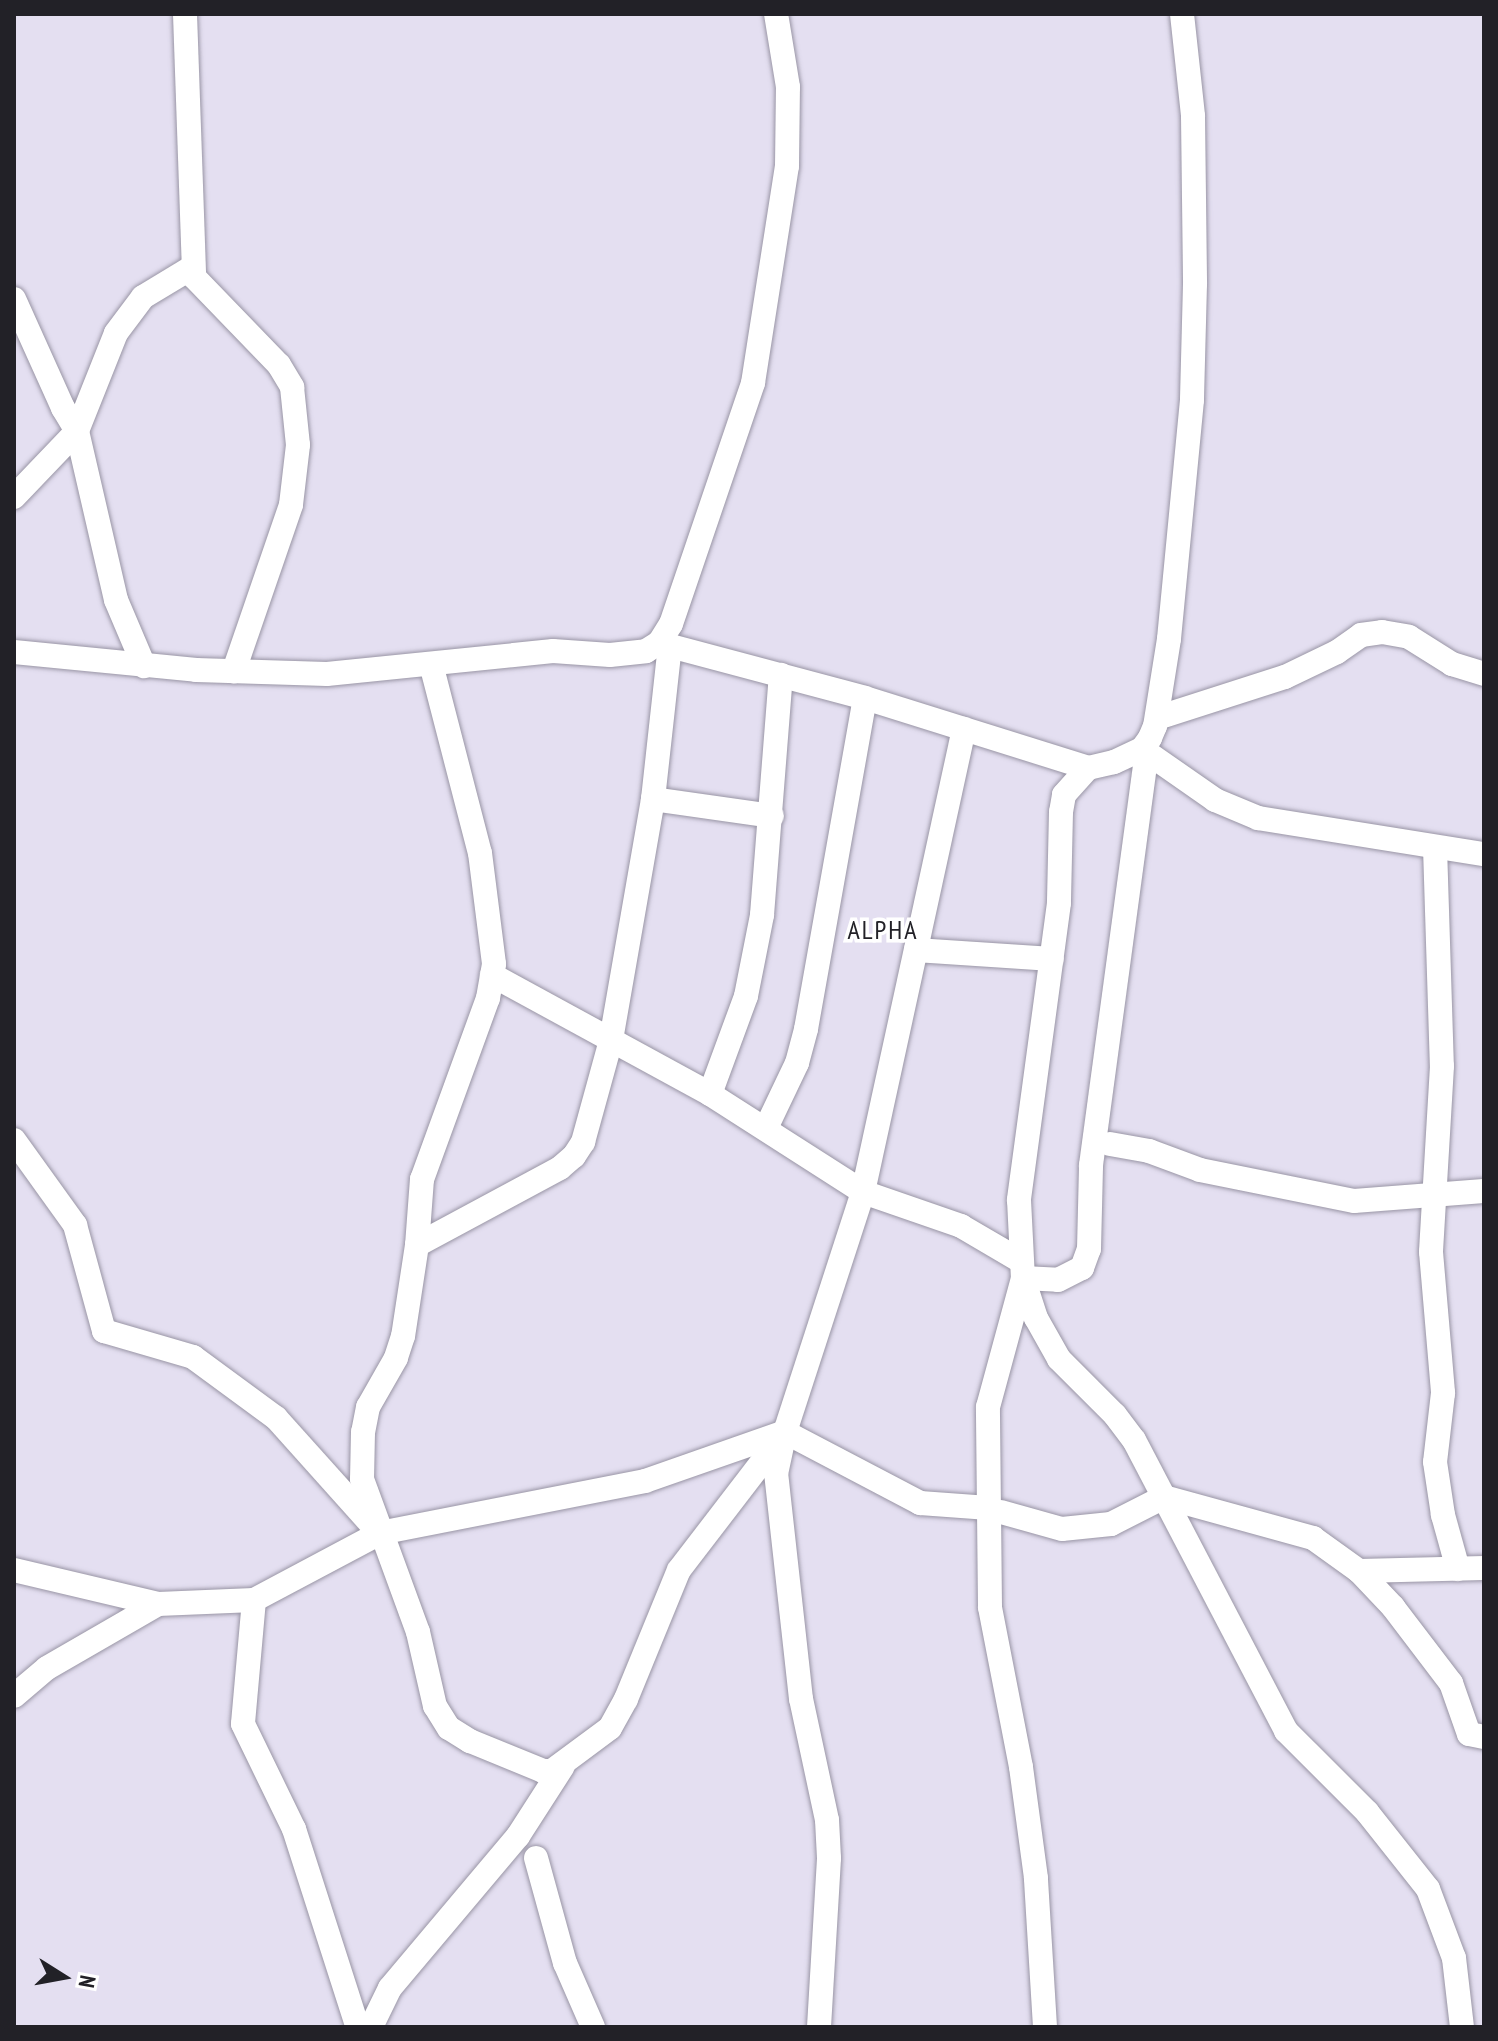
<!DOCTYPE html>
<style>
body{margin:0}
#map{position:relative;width:1498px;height:2041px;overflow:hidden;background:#e4dff1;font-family:"PT Sans Narrow",sans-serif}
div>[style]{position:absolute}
.roads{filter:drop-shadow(0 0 2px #9995a5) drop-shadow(0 0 2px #9995a5)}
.street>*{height:24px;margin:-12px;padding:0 12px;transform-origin:12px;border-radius:12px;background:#fff}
span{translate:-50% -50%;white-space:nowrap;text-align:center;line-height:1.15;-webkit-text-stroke:7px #fff;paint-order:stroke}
.quarter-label{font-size:26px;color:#222127;letter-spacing:2px}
.frame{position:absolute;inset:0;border:16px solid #222127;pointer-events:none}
.north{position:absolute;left:24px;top:1937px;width:80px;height:80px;-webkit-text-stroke:6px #fff;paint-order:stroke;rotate:101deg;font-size:22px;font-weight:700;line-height:32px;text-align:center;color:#222127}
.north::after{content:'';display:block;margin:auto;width:28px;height:36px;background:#222127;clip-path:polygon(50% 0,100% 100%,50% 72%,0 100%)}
</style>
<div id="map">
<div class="roads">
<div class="street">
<div style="left:185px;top:14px;width:263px;rotate:88deg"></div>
<div style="left:194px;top:277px;width:122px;rotate:46deg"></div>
<div style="left:279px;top:365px;width:26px;rotate:59deg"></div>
<div style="left:292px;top:387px;width:58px;rotate:84.1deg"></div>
<div style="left:298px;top:445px;width:60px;rotate:96.7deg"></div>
<div style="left:291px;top:505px;width:176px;rotate:109deg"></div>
<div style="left:1182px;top:14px;width:103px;rotate:83.8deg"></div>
<div style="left:1193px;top:116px;width:168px;rotate:89.3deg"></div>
<div style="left:1195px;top:284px;width:116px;rotate:91.5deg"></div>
<div style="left:1192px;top:400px;width:240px;rotate:95.5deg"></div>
<div style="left:1169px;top:639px;width:88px;rotate:99.1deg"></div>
<div style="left:1155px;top:726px;width:13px;rotate:113deg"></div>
<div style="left:1150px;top:738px;width:14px;rotate:126deg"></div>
<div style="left:1142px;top:749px;width:31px;rotate:155deg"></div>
<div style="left:1114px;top:762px;width:27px;rotate:167deg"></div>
<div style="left:1088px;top:768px;width:36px;rotate:132deg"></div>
<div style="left:1064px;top:795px;width:17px;rotate:100deg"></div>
<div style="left:1061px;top:812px;width:91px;rotate:91.3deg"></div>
<div style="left:1059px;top:903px;width:300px;rotate:97.7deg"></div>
<div style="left:1019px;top:1200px;width:78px;rotate:87.1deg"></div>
<div style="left:1023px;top:1278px;width:42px;rotate:72deg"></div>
<div style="left:1036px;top:1318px;width:47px;rotate:60.7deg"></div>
<div style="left:1059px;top:1359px;width:79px;rotate:45deg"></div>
<div style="left:1115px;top:1415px;width:31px;rotate:53deg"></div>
<div style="left:1134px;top:1440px;width:328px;rotate:62.4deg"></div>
<div style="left:1286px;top:1731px;width:115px;rotate:45deg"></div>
<div style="left:1367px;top:1812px;width:98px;rotate:51.6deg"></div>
<div style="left:1428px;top:1889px;width:74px;rotate:69.4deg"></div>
<div style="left:1454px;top:1958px;width:69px;rotate:83.4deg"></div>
<div style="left:14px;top:299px;width:120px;rotate:65.8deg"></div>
<div style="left:63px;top:408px;width:27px;rotate:59deg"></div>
<div style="left:77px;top:431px;width:173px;rotate:77deg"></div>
<div style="left:116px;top:600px;width:72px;rotate:67deg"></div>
<div style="left:14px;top:497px;width:91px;rotate:-46.3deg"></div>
<div style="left:77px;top:431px;width:105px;rotate:-68.3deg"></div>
<div style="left:116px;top:333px;width:45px;rotate:-53.1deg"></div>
<div style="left:143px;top:297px;width:56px;rotate:-31.1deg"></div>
<div style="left:659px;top:643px;width:213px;rotate:14.9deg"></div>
<div style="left:865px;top:698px;width:234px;rotate:17.4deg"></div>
<div style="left:14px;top:652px;width:183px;rotate:5.6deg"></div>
<div style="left:196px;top:670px;width:131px;rotate:1.7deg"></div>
<div style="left:327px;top:674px;width:227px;rotate:-5.8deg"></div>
<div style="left:553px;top:651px;width:57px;rotate:4deg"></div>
<div style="left:610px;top:655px;width:36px;rotate:-6deg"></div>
<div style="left:646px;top:651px;width:15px;rotate:-32deg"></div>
<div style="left:659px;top:643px;width:22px;rotate:-58deg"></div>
<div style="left:671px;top:624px;width:255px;rotate:-71.2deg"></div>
<div style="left:753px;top:383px;width:220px;rotate:-81.1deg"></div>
<div style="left:787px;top:166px;width:79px;rotate:-89.3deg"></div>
<div style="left:788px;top:87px;width:74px;rotate:-99.3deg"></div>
<div style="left:431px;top:664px;width:195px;rotate:75.5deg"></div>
<div style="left:480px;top:853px;width:112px;rotate:82.8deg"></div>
<div style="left:494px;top:964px;width:35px;rotate:100deg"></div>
<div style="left:488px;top:998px;width:193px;rotate:110deg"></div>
<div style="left:422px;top:1179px;width:66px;rotate:94.3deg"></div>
<div style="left:417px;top:1245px;width:92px;rotate:98.7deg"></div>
<div style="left:403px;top:1336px;width:23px;rotate:108deg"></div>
<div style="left:396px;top:1358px;width:56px;rotate:119.7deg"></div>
<div style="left:368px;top:1407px;width:25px;rotate:101deg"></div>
<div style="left:363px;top:1432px;width:47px;rotate:91.2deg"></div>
<div style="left:362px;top:1479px;width:163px;rotate:69.9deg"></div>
<div style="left:418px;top:1632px;width:76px;rotate:77.1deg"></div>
<div style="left:435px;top:1706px;width:26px;rotate:58deg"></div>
<div style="left:449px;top:1728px;width:25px;rotate:32deg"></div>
<div style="left:470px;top:1741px;width:79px;rotate:22.3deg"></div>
<div style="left:543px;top:1771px;width:9px"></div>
<div style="left:552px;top:1771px;width:72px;rotate:-36.6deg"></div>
<div style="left:610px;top:1728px;width:33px;rotate:-61deg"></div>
<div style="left:626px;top:1699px;width:139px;rotate:-67.7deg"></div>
<div style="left:679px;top:1570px;width:174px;rotate:-52.5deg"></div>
<div style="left:1157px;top:718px;width:134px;rotate:-17.8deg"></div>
<div style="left:1285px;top:677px;width:58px;rotate:-25.7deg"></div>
<div style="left:1337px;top:652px;width:29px;rotate:-35deg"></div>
<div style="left:1361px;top:635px;width:21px;rotate:-8deg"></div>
<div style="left:1382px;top:632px;width:27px;rotate:10deg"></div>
<div style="left:1409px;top:637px;width:51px;rotate:32.1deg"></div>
<div style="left:1452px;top:664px;width:34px;rotate:17deg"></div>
<div style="left:1142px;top:749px;width:89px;rotate:34.9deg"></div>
<div style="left:1215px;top:800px;width:47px;rotate:22.7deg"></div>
<div style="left:1258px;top:818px;width:229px;rotate:9.1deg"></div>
<div style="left:653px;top:799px;width:120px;rotate:8.1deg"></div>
<div style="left:1435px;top:847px;width:219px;rotate:88.2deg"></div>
<div style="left:1442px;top:1066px;width:186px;rotate:93.4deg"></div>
<div style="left:1431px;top:1252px;width:142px;rotate:85.1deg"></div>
<div style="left:1443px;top:1393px;width:69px;rotate:96.6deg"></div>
<div style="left:1435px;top:1462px;width:54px;rotate:81.4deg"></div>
<div style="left:1443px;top:1515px;width:56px;rotate:74.5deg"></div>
<div style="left:916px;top:950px;width:136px;rotate:3.8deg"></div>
<div style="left:492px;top:975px;width:248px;rotate:28.6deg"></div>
<div style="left:710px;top:1094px;width:182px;rotate:32.6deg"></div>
<div style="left:863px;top:1192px;width:104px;rotate:19.1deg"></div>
<div style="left:961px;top:1226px;width:69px;rotate:30.3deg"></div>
<div style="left:710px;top:1094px;width:104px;rotate:-69.8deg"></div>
<div style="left:746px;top:996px;width:83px;rotate:-78.8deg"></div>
<div style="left:762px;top:915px;width:241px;rotate:-85.5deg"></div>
<div style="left:766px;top:1128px;width:72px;rotate:-64.5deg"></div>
<div style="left:797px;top:1063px;width:35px;rotate:-75deg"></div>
<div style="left:806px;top:1029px;width:336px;rotate:-79.9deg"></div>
<div style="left:14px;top:1140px;width:105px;rotate:54.3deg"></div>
<div style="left:75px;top:1225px;width:110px;rotate:74.7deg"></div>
<div style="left:104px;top:1331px;width:93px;rotate:16.3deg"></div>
<div style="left:193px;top:1357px;width:103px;rotate:36.3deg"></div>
<div style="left:276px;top:1418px;width:144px;rotate:48.1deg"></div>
<div style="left:1110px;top:1144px;width:40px;rotate:10deg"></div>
<div style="left:1149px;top:1151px;width:54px;rotate:20.4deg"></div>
<div style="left:1200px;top:1170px;width:157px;rotate:11.4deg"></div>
<div style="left:1354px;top:1201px;width:130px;rotate:-4.4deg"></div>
<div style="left:417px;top:1245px;width:162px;rotate:-28.3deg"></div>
<div style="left:560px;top:1168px;width:18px;rotate:-41deg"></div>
<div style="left:574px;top:1156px;width:17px;rotate:-57deg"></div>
<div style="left:583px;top:1142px;width:106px;rotate:-74.6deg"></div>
<div style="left:611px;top:1040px;width:245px;rotate:-80.1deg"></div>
<div style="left:653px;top:799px;width:154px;rotate:-83.7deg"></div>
<div style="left:1001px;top:1512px;width:63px;rotate:15.6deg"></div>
<div style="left:1062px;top:1529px;width:49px;rotate:-5.8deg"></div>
<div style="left:1111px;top:1524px;width:59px;rotate:-27deg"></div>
<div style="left:1164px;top:1497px;width:155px;rotate:15.4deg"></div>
<div style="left:1313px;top:1538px;width:57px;rotate:35.7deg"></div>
<div style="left:1359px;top:1571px;width:50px;rotate:46.6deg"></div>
<div style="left:1393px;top:1607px;width:96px;rotate:52.7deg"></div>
<div style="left:1451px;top:1683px;width:54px;rotate:70.6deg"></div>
<div style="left:1469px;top:1734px;width:15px;rotate:11deg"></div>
<div style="left:14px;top:1570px;width:148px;rotate:13.3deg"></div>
<div style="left:158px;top:1604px;width:96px;rotate:-2.4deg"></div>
<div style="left:254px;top:1600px;width:143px;rotate:-28deg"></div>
<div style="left:380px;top:1533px;width:270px;rotate:-11.1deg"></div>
<div style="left:645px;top:1481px;width:148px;rotate:-19.3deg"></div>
<div style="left:785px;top:1432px;width:153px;rotate:27.7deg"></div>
<div style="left:920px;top:1503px;width:69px;rotate:4.1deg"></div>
<div style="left:1359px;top:1571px;width:125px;rotate:-1.4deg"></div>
<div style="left:254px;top:1600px;width:124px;rotate:95.1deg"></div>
<div style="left:243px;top:1724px;width:117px;rotate:64.1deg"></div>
<div style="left:294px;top:1829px;width:203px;rotate:72.2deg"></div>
<div style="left:14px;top:1696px;width:43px;rotate:-40.3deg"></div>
<div style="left:47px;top:1668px;width:128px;rotate:-30deg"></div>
<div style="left:536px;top:1858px;width:109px;rotate:74.6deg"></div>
<div style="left:565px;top:1963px;width:70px;rotate:66.4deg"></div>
<div style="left:371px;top:2027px;width:43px;rotate:-64deg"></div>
<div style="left:390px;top:1988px;width:199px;rotate:-49.9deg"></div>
<div style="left:518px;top:1836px;width:83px;rotate:-57.3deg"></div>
<div style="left:819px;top:2027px;width:169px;rotate:-86.6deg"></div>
<div style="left:829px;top:1858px;width:38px;rotate:-93deg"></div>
<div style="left:827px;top:1820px;width:124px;rotate:-102.1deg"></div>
<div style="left:801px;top:1699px;width:226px;rotate:-96.3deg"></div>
<div style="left:776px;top:1474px;width:43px;rotate:-77.9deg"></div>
<div style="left:785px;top:1432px;width:252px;rotate:-72deg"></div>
<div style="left:863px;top:1192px;width:474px;rotate:-77.7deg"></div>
<div style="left:1045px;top:2027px;width:149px;rotate:-93.5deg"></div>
<div style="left:1036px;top:1878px;width:112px;rotate:-97.7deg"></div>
<div style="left:1021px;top:1767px;width:163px;rotate:-101deg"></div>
<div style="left:990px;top:1607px;width:200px;rotate:-90.6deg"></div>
<div style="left:988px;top:1407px;width:134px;rotate:-74.8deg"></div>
<div style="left:1023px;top:1278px;width:35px;rotate:3deg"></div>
<div style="left:1058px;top:1280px;width:27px;rotate:-27deg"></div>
<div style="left:1082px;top:1268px;width:20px;rotate:-70deg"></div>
<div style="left:1089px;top:1249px;width:84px;rotate:-88.6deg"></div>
<div style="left:1091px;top:1165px;width:416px;rotate:-82.3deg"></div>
</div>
</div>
<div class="quarter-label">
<span style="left:883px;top:930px">ALPHA</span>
</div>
<div class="frame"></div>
<div class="north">N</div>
</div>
